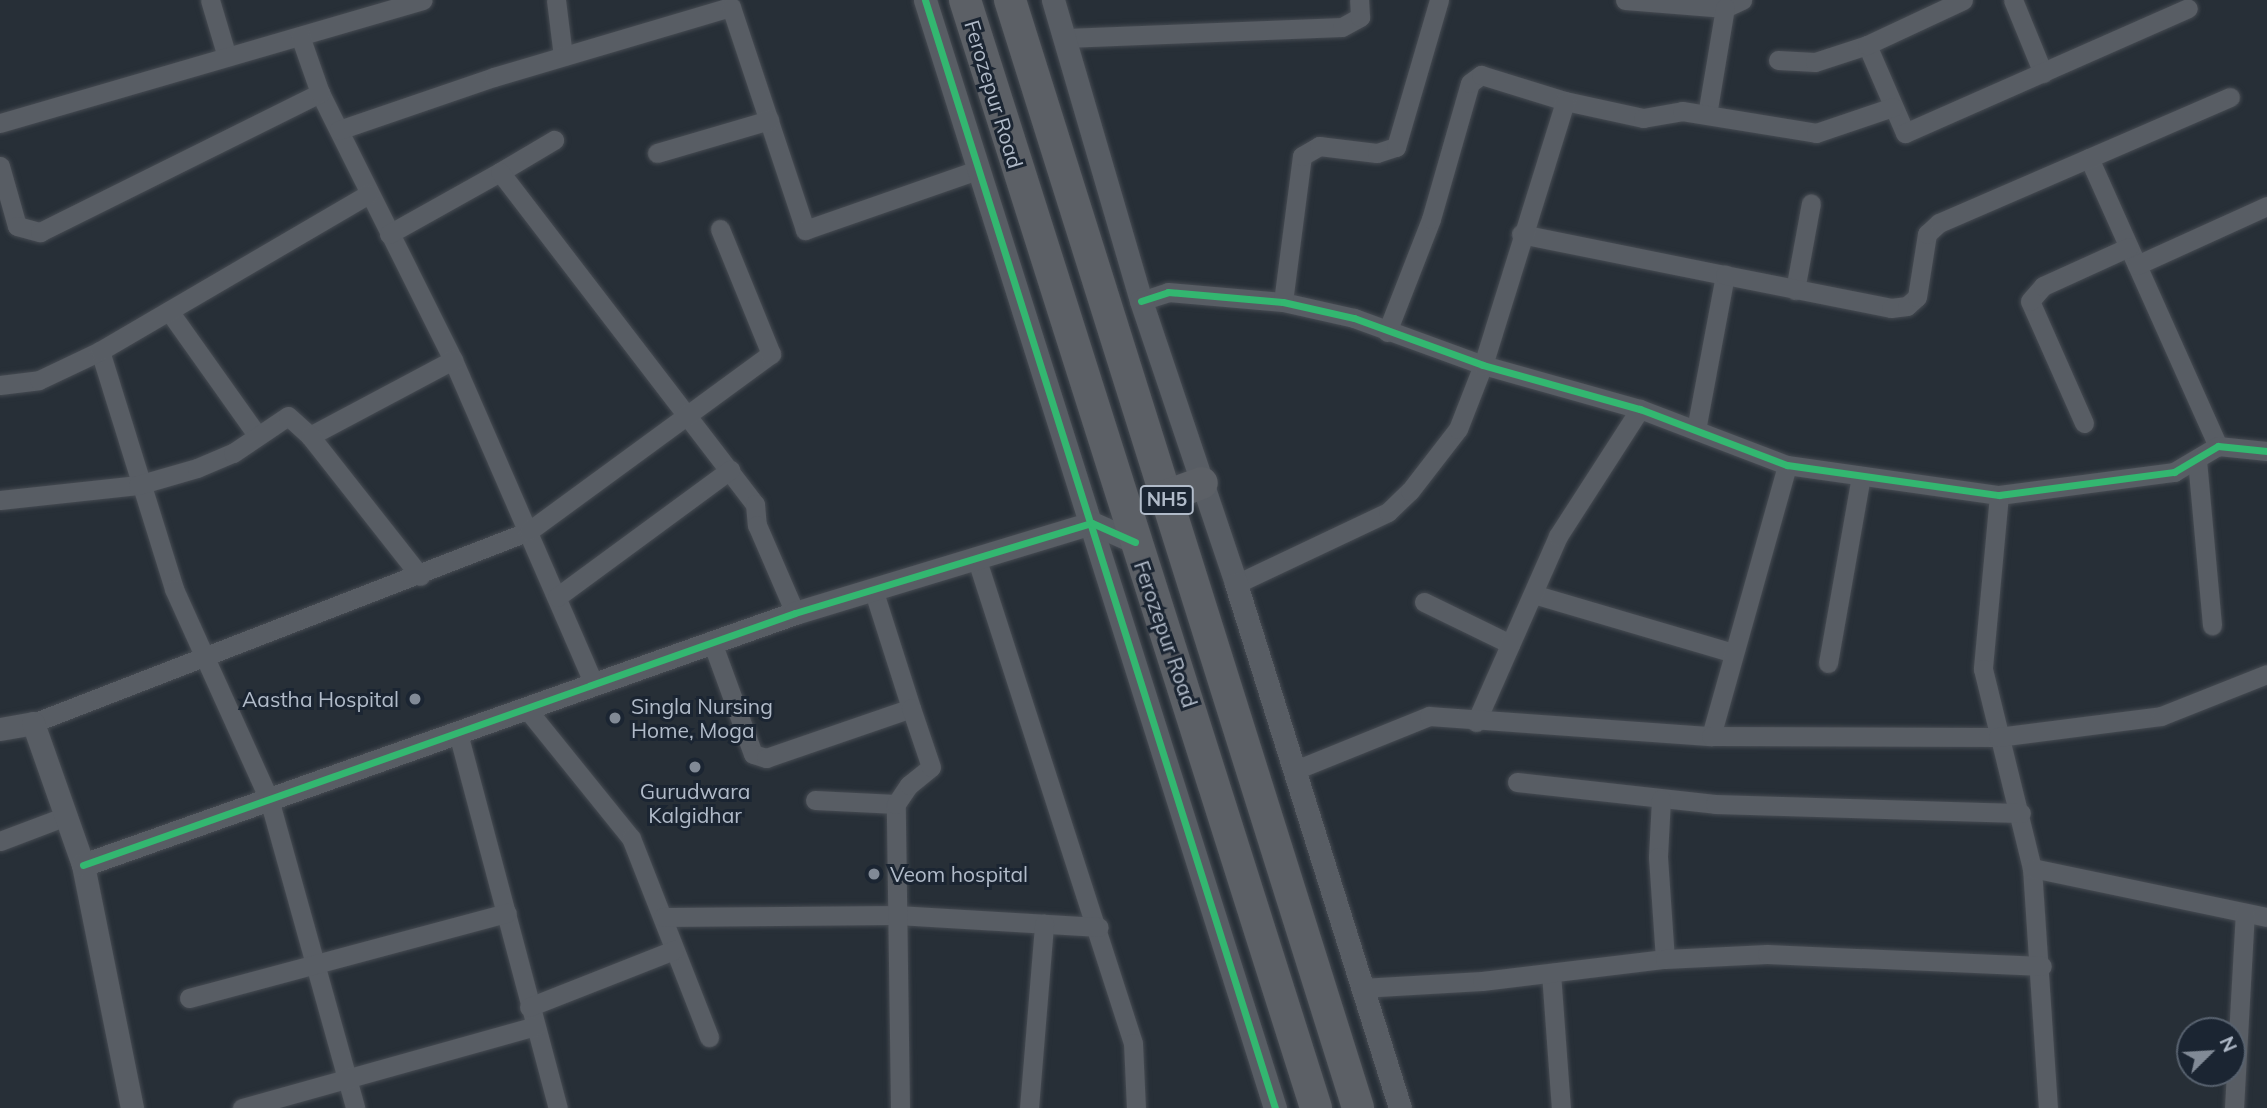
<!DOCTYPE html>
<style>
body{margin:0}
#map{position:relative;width:2267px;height:1108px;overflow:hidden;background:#272f37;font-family:Mulish,sans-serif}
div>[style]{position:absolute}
.roads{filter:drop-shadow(0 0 2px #464b52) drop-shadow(0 0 2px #464b52)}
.minor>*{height:19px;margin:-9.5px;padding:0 9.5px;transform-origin:9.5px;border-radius:9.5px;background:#585d64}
.tertiary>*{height:23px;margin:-11.5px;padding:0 11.5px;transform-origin:11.5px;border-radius:11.5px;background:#585d64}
.trunk>*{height:32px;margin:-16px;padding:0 16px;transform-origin:16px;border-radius:16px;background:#5c6066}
.cycleway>*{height:7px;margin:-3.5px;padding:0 3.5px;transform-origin:3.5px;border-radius:3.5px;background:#33b770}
.dots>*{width:19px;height:19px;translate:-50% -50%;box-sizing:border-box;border:4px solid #1b2532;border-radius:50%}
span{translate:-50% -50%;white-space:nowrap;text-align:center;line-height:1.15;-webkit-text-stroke:6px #1b2532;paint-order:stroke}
.shield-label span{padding:2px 5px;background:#1b2532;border:2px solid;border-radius:5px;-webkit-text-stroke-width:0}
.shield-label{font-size:19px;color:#b1bbc9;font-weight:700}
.street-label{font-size:21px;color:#b1bbc9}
.poi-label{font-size:21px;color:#b1bbc9}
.right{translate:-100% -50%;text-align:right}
.left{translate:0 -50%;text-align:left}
.north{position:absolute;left:2176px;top:1017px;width:70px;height:70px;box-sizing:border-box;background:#1b2532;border:2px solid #57616e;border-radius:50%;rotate:66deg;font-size:19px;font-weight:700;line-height:28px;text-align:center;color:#b1bbc9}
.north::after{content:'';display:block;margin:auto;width:24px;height:32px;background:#818a96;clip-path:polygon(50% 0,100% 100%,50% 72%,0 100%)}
</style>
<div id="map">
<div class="roads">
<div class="minor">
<div style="left:210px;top:0;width:59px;rotate:73.4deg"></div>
<div style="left:556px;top:0;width:56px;rotate:82.9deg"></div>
<div style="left:1625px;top:0;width:100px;rotate:4.6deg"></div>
<div style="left:1725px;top:8px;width:19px;rotate:-25deg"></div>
<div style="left:2013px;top:0;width:79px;rotate:67.7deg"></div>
<div style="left:1066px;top:38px;width:276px;rotate:-2.3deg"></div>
<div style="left:1342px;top:27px;width:21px;rotate:-29deg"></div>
<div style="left:1360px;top:17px;width:17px;rotate:-93deg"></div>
<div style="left:1867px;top:45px;width:96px;rotate:66.6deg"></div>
<div style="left:1905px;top:133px;width:309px;rotate:-23.8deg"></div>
<div style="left:1778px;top:60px;width:37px;rotate:3deg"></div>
<div style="left:1815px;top:62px;width:55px;rotate:-18.1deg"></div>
<div style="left:1867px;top:45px;width:106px;rotate:-25.1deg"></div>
<div style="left:320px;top:93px;width:298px;rotate:63.5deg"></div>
<div style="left:453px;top:360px;width:353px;rotate:66.5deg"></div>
<div style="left:1707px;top:115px;width:109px;rotate:-80.5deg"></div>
<div style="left:0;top:123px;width:440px;rotate:-16.2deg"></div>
<div style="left:339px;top:130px;width:164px;rotate:-18.9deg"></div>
<div style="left:494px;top:77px;width:247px;rotate:-16.5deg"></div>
<div style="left:731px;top:7px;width:235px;rotate:71.6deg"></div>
<div style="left:805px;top:230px;width:182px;rotate:-19.2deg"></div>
<div style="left:657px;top:153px;width:117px;rotate:-16.4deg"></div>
<div style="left:2089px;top:158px;width:316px;rotate:65.9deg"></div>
<div style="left:0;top:166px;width:62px;rotate:74.2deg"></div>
<div style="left:17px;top:226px;width:24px;rotate:15deg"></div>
<div style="left:40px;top:232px;width:313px;rotate:-26.4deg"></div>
<div style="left:320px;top:93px;width:60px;rotate:-109.3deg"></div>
<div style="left:500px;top:172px;width:63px;rotate:-30.7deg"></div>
<div style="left:389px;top:234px;width:127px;rotate:-29.2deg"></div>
<div style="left:500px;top:172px;width:419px;rotate:52.5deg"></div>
<div style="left:755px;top:504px;width:21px;rotate:85deg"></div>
<div style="left:757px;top:525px;width:96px;rotate:66.6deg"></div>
<div style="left:1521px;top:234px;width:208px;rotate:11.4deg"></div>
<div style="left:2137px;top:265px;width:143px;rotate:-24.4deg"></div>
<div style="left:1795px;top:290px;width:88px;rotate:-79.6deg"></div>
<div style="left:1141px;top:301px;width:28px;rotate:-18deg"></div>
<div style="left:1168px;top:292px;width:115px;rotate:5deg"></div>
<div style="left:1283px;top:302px;width:73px;rotate:12.7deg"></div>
<div style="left:1354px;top:318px;width:137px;rotate:20deg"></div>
<div style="left:1483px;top:365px;width:163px;rotate:15.7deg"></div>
<div style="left:1640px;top:409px;width:157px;rotate:20.9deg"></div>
<div style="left:1787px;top:465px;width:214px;rotate:8.1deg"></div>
<div style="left:1999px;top:495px;width:177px;rotate:-7.5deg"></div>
<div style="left:2174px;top:472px;width:51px;rotate:-30.6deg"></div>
<div style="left:2218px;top:446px;width:49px;rotate:5.8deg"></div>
<div style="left:1283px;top:302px;width:147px;rotate:-82.6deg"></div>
<div style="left:1302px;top:156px;width:20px;rotate:-30deg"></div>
<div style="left:1319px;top:146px;width:58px;rotate:6.9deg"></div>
<div style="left:1377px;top:153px;width:20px;rotate:-18deg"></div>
<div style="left:1396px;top:147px;width:153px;rotate:-73.7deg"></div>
<div style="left:169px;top:311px;width:152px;rotate:54.6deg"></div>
<div style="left:1387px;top:332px;width:121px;rotate:-68.7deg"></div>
<div style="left:1431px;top:219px;width:141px;rotate:-74deg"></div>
<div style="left:1470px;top:83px;width:14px;rotate:-36deg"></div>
<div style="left:1481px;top:75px;width:88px;rotate:17.2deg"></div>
<div style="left:1565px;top:101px;width:80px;rotate:12.3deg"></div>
<div style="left:1643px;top:118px;width:40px;rotate:-10deg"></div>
<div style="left:1682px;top:111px;width:136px;rotate:9.3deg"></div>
<div style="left:1816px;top:133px;width:81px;rotate:-18.7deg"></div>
<div style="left:100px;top:351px;width:249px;rotate:72.7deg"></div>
<div style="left:174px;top:589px;width:230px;rotate:65.7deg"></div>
<div style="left:269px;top:799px;width:321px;rotate:74.4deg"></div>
<div style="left:0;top:385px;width:39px;rotate:-7deg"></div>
<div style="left:39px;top:380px;width:68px;rotate:-25.4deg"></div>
<div style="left:100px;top:351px;width:311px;rotate:-30.3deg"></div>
<div style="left:2084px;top:423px;width:133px;rotate:-113.9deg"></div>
<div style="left:2030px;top:301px;width:20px;rotate:-49deg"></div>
<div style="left:2043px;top:286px;width:94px;rotate:-24.4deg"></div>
<div style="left:1696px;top:430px;width:158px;rotate:-79.4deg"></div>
<div style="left:1725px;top:275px;width:169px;rotate:11.2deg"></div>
<div style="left:1891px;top:308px;width:16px;rotate:-7deg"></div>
<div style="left:1907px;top:306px;width:13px;rotate:-42deg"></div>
<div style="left:1917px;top:297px;width:64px;rotate:-81deg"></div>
<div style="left:1927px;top:234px;width:16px;rotate:-43deg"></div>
<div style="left:1939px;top:223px;width:317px;rotate:-23.4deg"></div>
<div style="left:310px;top:436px;width:162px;rotate:-28deg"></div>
<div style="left:2197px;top:460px;width:166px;rotate:84.8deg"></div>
<div style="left:1999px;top:495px;width:175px;rotate:95.3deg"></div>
<div style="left:1983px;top:669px;width:205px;rotate:76.2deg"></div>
<div style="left:2032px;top:868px;width:241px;rotate:86.2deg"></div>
<div style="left:0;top:500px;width:139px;rotate:-6.2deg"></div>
<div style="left:138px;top:485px;width:61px;rotate:-16.1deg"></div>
<div style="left:197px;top:468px;width:39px;rotate:-23deg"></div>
<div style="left:233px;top:453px;width:66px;rotate:-33.9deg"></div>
<div style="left:288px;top:416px;width:30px;rotate:42deg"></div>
<div style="left:310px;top:436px;width:178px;rotate:51.8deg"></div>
<div style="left:976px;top:557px;width:511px;rotate:72.1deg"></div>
<div style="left:1133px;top:1043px;width:65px;rotate:87.4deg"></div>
<div style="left:1236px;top:584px;width:168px;rotate:-25.3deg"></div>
<div style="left:1388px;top:512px;width:30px;rotate:-44deg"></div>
<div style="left:1410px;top:491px;width:78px;rotate:-52.3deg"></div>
<div style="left:1458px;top:429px;width:69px;rotate:-68.7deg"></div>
<div style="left:1483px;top:365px;width:276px;rotate:-72.7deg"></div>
<div style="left:1533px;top:594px;width:209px;rotate:16.4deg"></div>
<div style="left:557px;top:597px;width:215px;rotate:-36.3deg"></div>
<div style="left:1424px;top:602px;width:96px;rotate:26deg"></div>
<div style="left:712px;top:642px;width:119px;rotate:69.9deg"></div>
<div style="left:753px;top:754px;width:14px;rotate:17deg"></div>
<div style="left:766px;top:758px;width:153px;rotate:-19deg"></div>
<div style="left:911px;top:708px;width:125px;rotate:-107.7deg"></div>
<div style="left:1828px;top:663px;width:190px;rotate:-80deg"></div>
<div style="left:526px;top:708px;width:167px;rotate:51.1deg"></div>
<div style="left:631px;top:838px;width:214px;rotate:68.6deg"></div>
<div style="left:1476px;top:722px;width:203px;rotate:-66.2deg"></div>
<div style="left:1558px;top:536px;width:151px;rotate:-57.2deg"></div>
<div style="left:33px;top:723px;width:532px;rotate:-21.16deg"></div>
<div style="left:529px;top:531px;width:300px;rotate:-36.2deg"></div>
<div style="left:771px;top:354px;width:135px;rotate:-112.2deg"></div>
<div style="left:458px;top:733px;width:388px;rotate:75.1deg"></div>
<div style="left:1711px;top:736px;width:281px;rotate:-74.3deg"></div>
<div style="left:1293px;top:771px;width:147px;rotate:-22deg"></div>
<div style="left:1429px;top:716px;width:283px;rotate:4.1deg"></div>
<div style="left:1711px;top:736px;width:287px;rotate:0.2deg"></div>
<div style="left:1998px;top:737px;width:164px;rotate:-7.3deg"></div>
<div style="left:2161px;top:716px;width:114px;rotate:-21.6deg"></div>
<div style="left:1517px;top:782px;width:199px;rotate:6.3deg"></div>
<div style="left:1715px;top:804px;width:306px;rotate:1.7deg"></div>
<div style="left:1661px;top:799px;width:58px;rotate:93deg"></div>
<div style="left:1658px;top:857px;width:102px;rotate:86.1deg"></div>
<div style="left:815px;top:800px;width:81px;rotate:2.8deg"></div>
<div style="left:0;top:841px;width:71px;rotate:-20.7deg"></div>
<div style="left:2032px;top:868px;width:240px;rotate:11.8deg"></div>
<div style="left:663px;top:917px;width:234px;rotate:-0.5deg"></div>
<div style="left:897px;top:915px;width:202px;rotate:3.4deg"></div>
<div style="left:1551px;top:973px;width:135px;rotate:85.8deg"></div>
<div style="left:1361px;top:988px;width:121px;rotate:-3.3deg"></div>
<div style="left:1482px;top:981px;width:184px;rotate:-6.9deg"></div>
<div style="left:1665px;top:959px;width:102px;rotate:-2.8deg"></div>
<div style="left:1767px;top:954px;width:275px;rotate:2.5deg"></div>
<div style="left:189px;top:998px;width:329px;rotate:-15deg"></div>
<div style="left:529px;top:1007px;width:156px;rotate:-21.5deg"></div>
<div style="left:242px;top:1108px;width:304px;rotate:-15.6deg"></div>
<div style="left:900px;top:1108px;width:304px;rotate:-90.8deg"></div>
<div style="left:896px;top:804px;width:23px;rotate:-56deg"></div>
<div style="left:909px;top:785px;width:28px;rotate:-39deg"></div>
<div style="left:931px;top:767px;width:62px;rotate:-108.7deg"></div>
<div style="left:1029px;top:1108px;width:185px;rotate:-85.3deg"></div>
<div style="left:2234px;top:1108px;width:195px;rotate:-86.8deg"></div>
</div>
<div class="tertiary">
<div style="left:925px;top:0;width:1162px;rotate:72.47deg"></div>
<div style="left:1053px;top:0;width:314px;rotate:73.7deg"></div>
<div style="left:1141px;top:301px;width:299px;rotate:71.4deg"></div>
<div style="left:1236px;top:584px;width:549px;rotate:72.62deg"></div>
<div style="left:0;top:729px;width:34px;rotate:-10deg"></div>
<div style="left:33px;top:723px;width:151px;rotate:70.6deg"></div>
<div style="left:83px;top:865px;width:248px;rotate:78.6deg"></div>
<div style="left:83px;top:865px;width:755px;rotate:-19.49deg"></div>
<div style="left:795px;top:613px;width:310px;rotate:-16.9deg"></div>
<div style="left:1092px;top:523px;width:47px;rotate:23.8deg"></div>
</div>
<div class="trunk">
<div style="left:965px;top:0;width:1162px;rotate:72.42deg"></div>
<div style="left:1010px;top:0;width:1161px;rotate:72.56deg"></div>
<div style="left:1166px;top:496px;width:38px;rotate:-20deg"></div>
</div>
</div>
<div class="cycleway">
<div style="left:925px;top:0;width:1162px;rotate:72.47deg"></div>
<div style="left:1141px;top:301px;width:28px;rotate:-18deg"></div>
<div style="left:1168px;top:292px;width:115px;rotate:5deg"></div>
<div style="left:1283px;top:302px;width:73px;rotate:12.7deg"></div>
<div style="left:1354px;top:318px;width:137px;rotate:20deg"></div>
<div style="left:1483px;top:365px;width:163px;rotate:15.7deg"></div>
<div style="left:1640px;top:409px;width:157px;rotate:20.9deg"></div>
<div style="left:1787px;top:465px;width:214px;rotate:8.1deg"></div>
<div style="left:1999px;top:495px;width:177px;rotate:-7.5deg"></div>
<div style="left:2174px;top:472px;width:51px;rotate:-30.6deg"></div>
<div style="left:2218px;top:446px;width:49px;rotate:5.8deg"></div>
<div style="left:83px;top:865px;width:755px;rotate:-19.49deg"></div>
<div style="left:795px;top:613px;width:310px;rotate:-16.9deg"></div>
<div style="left:1092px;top:523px;width:47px;rotate:23.8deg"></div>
</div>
<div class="dots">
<div style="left:415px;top:699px;background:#818a96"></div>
<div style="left:615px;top:718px;background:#818a96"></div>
<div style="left:695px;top:767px;background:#818a96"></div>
<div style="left:874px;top:874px;background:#818a96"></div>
</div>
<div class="shield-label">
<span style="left:1167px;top:500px">NH5</span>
</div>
<div class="street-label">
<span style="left:994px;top:94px;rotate:73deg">Ferozepur Road</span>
<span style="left:1166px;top:634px;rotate:71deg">Ferozepur Road</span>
</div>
<div class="poi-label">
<span class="right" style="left:399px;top:699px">Aastha Hospital</span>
<span class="left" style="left:631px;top:718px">Singla Nursing<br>Home, Moga</span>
<span style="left:695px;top:803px">Gurudwara<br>Kalgidhar</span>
<span class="left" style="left:890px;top:874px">Veom hospital</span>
</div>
<div class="north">N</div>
</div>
